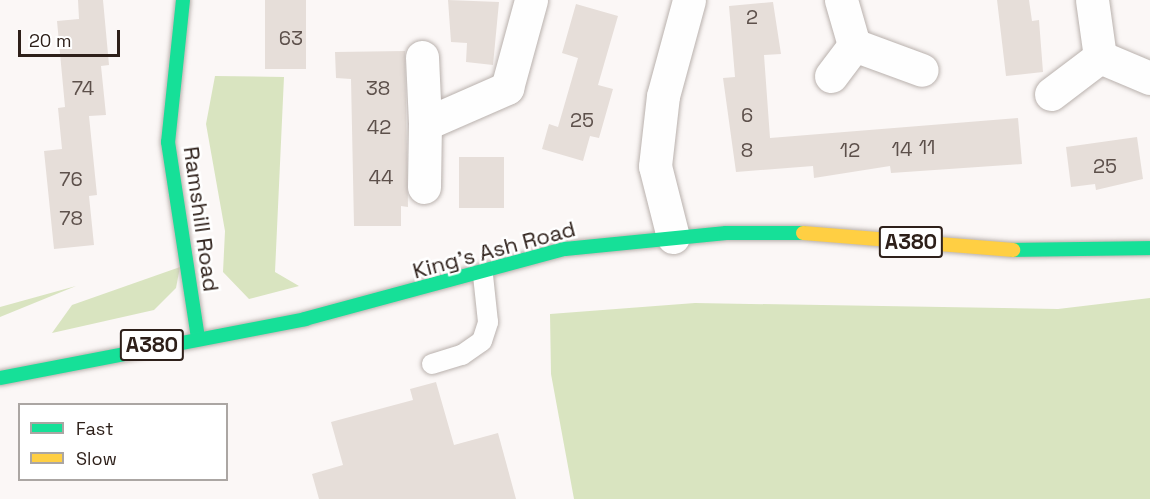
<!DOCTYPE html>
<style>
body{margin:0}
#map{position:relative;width:1150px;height:499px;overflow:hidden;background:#fbf7f6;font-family:"Space Grotesk",sans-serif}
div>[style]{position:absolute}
.green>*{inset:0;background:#d9e4c0}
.building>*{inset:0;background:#e6ded9;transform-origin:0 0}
.roads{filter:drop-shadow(0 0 2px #b9b1ad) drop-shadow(0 0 2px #b9b1ad)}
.lane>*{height:20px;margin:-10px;padding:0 10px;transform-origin:10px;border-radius:10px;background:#fefefe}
.street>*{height:33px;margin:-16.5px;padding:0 16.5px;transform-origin:16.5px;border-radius:16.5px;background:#fefefe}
.fast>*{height:14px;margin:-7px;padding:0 7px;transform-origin:7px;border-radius:7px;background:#16e098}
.slow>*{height:14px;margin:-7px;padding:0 7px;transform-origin:7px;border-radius:7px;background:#ffcf43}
span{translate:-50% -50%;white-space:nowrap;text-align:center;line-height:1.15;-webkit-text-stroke:5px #fff;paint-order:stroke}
.number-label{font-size:20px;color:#5d504b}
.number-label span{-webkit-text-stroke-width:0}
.shield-label span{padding:2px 4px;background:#fff;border:2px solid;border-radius:4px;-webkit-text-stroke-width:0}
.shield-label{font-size:21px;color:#2e201a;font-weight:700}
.street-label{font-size:22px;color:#2e201a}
.legend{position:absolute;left:18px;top:403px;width:210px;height:78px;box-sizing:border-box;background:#fff;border:2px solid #aba6a3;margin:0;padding:8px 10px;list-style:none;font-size:18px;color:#2e201a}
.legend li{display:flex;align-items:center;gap:12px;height:30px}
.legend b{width:30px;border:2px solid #aba6a3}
.scale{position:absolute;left:18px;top:30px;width:102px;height:27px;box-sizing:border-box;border:3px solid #2e201a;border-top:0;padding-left:8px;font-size:18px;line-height:21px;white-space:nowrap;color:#2e201a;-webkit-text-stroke:4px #fff;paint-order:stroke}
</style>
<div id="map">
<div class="green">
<div style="clip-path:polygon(215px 76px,284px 77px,275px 272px,299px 286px,249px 299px,223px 272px,225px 231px,206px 124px)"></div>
<div style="clip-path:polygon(180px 267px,176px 288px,154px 310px,52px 333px,72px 305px)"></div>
<div style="clip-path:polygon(76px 286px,0 317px,0 307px)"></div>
<div style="clip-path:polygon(1150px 298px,1150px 499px,574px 499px,551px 374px,550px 314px,695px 303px,1058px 309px)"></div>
</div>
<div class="building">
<div style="clip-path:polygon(78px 0,103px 0,109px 65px,101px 66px,106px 115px,89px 116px,97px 195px,89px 196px,94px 245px,54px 249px,44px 151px,62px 149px,58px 108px,65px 107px,57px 21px,79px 19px)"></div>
<div style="left:265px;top:0;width:41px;height:69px"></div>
<div style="clip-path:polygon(448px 0,499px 2px,493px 65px,466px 62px,467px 43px,451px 42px)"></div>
<div style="clip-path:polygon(997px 0,1029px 0,1032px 21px,1039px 20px,1043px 72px,1006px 76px)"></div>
<div style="clip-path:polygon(773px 2px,781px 54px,764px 55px,770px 138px,1018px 118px,1022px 164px,891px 173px,890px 166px,814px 178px,813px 166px,736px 172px,723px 78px,735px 77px,729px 6px)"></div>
<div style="clip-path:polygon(576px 4px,618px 16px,598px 85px,613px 89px,599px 138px,590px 136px,583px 161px,542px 149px,549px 124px,558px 127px,578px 58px,562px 53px)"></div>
<div style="clip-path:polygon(405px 51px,408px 207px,401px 206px,401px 226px,354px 226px,351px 79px,336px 78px,335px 52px)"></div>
<div style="clip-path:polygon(1137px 137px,1143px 179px,1096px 190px,1095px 184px,1071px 187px,1066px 147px)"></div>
<div style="left:504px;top:157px;width:51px;height:45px;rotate:90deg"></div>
<div style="clip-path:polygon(436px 382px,454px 445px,498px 433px,516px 499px,319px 499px,312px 474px,343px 465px,331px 422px,413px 400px,410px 389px)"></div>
</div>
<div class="roads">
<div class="lane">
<div style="left:432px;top:364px;width:31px;rotate:-17deg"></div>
<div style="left:462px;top:355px;width:24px;rotate:-35deg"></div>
<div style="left:482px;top:341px;width:20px;rotate:-72deg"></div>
<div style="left:488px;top:322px;width:47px;rotate:-96.1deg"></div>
</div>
<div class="street">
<div style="left:1092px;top:0;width:58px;rotate:82deg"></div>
<div style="left:1100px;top:57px;width:54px;rotate:22.8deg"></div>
<div style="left:854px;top:45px;width:72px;rotate:20.2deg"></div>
<div style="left:422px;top:57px;width:67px;rotate:87.4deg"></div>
<div style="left:831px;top:76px;width:39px;rotate:-53deg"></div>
<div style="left:854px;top:45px;width:47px;rotate:-106.1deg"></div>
<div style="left:1051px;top:94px;width:61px;rotate:-37.1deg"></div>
<div style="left:424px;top:187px;width:63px;rotate:-89.1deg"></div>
<div style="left:425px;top:124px;width:90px;rotate:-23.7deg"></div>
<div style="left:507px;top:88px;width:91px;rotate:-74.7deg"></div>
<div style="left:673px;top:237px;width:73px;rotate:-104.2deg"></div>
<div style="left:655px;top:166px;width:70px;rotate:-83.5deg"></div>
<div style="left:663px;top:96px;width:99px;rotate:-74.8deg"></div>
</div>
<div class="fast">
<div style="left:183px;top:0;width:143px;rotate:96deg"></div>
<div style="left:168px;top:142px;width:197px;rotate:81.3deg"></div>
<div style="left:1013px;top:250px;width:137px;rotate:-0.8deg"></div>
<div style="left:0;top:378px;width:311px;rotate:-10.9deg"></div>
<div style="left:305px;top:319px;width:269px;rotate:-15.1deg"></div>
<div style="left:565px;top:249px;width:162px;rotate:-5.7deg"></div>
<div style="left:726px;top:233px;width:77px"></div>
</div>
<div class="slow">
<div style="left:803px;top:233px;width:211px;rotate:4.6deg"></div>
</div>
</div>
<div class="number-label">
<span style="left:752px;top:17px">2</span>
<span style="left:291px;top:38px">63</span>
<span style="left:83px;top:88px">74</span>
<span style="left:378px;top:88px">38</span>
<span style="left:747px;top:115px">6</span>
<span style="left:582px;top:120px">25</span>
<span style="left:379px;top:127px">42</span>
<span style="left:927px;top:147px">11</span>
<span style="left:902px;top:149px">14</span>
<span style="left:747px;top:150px">8</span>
<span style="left:850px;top:150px">12</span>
<span style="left:1105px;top:166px">25</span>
<span style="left:381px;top:177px">44</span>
<span style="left:71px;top:179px">76</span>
<span style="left:71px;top:218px">78</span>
</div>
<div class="shield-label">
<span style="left:911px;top:242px">A380</span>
<span style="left:152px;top:345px">A380</span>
</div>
<div class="street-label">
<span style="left:201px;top:219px;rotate:82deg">Ramshill Road</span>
<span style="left:494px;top:250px;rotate:-15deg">King's Ash Road</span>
</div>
<ul class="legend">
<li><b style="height:8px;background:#16e098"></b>Fast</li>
<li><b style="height:8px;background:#ffcf43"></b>Slow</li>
</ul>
<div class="scale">20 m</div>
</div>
